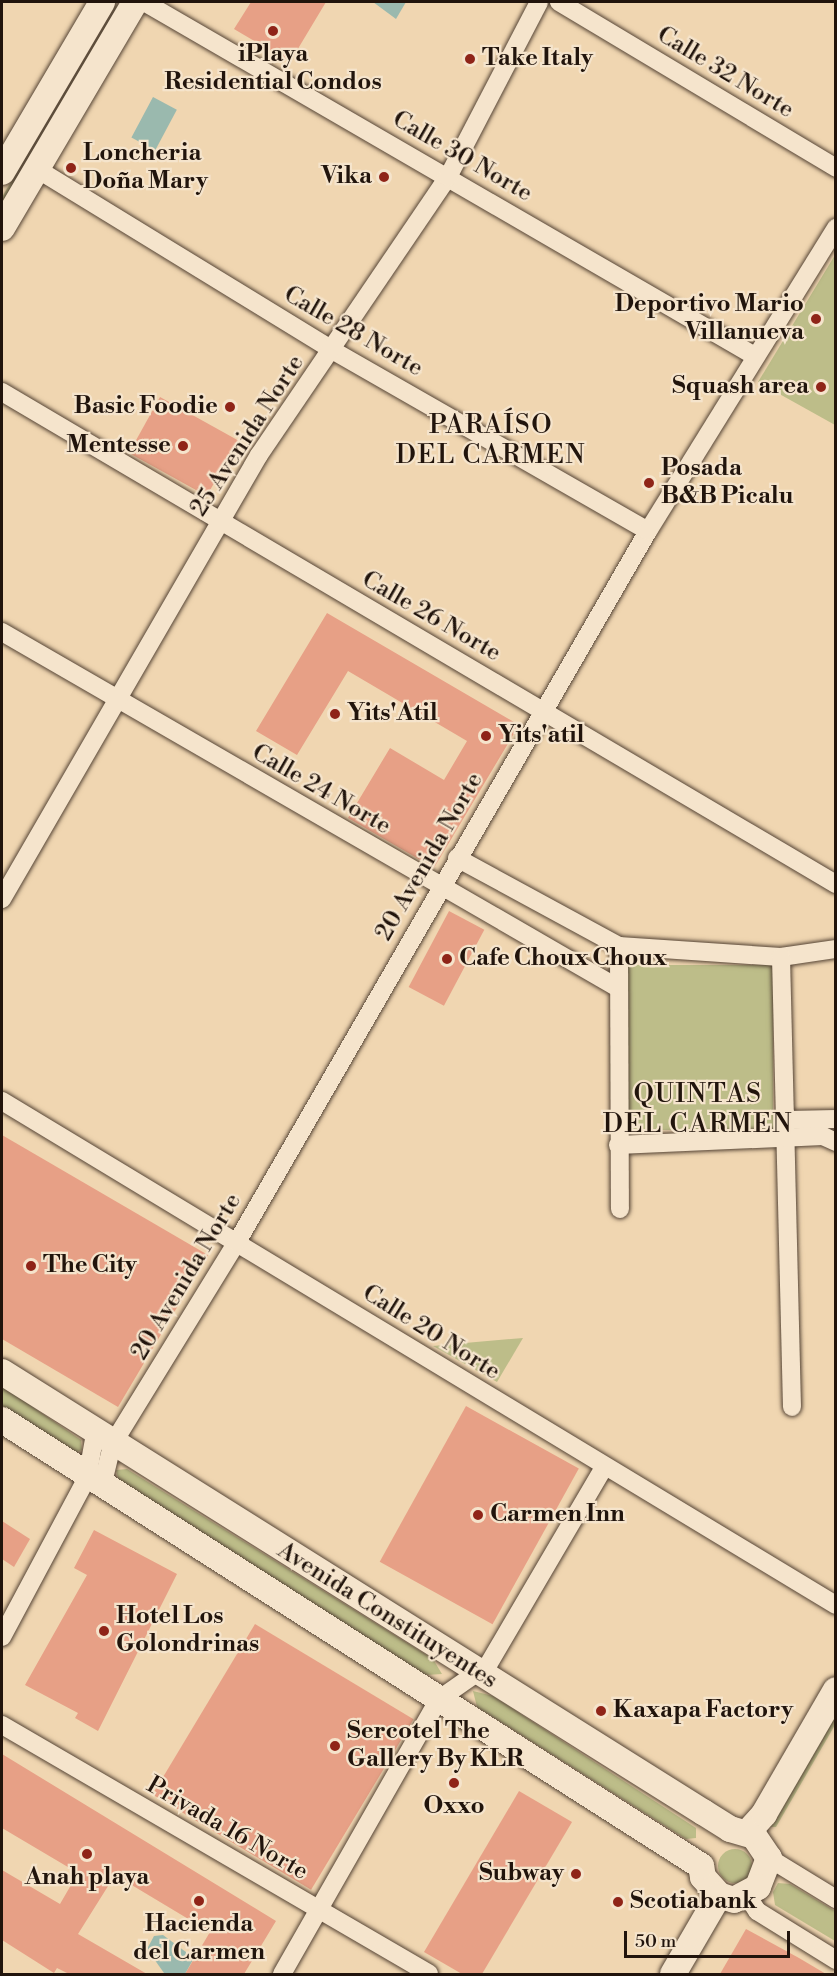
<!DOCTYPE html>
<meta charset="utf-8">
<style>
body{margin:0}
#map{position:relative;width:837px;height:1976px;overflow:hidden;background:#f0d6b1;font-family:"Libre Bodoni",serif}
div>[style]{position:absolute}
.green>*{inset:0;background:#bdbd89;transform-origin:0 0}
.round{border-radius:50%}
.water>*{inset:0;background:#9ab9ae;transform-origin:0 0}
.building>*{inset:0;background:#e7a086;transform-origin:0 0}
.roads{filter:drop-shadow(0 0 2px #554435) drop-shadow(0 0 2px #554435)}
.street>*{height:18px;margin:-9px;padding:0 9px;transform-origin:9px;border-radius:9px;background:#f5e4cc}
.secondary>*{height:26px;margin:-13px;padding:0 13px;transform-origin:13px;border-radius:13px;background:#f5e4cc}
.dots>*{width:16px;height:16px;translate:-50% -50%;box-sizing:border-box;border:3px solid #f5e4cc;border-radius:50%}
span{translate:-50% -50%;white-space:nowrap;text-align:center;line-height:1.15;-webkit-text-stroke:4.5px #f5e4cc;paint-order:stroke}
.poi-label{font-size:24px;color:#21140c;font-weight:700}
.left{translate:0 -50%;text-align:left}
.right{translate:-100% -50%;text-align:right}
.street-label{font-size:24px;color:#21140c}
.neighbourhood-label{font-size:26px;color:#21140c;letter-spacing:1.5px}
.frame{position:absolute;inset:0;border:3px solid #21140c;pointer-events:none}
.scale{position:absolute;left:624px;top:1931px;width:166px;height:27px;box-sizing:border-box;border:3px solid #21140c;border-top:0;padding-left:8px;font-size:18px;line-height:21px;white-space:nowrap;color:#21140c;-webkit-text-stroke:4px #f5e4cc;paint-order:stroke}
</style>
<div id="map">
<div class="green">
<div style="clip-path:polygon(115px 8px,115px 11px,2px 207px,2px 197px)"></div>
<div style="clip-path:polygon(835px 255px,835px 425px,758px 382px)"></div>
<div style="left:625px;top:965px;width:148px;height:165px"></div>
<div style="clip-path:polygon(523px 1338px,497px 1382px,433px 1346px,476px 1342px)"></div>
<div style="clip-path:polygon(2px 1386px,81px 1440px,82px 1450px,72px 1454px,2px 1406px)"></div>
<div style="clip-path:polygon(127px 1469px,433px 1659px,442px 1674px,426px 1675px,119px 1482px,116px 1470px)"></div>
<div style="clip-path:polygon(473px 1691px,493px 1696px,696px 1828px,696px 1838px,686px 1839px,477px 1707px)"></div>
<div style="clip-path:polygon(835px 1713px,835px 1725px,776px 1827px,770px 1827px)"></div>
<div class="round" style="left:718px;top:1849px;width:34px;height:34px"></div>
<div style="clip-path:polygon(778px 1883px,790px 1884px,835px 1911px,835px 1941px,775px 1905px,773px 1892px)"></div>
</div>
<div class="water">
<div style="clip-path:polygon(373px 2px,406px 2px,396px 19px)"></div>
<div style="left:153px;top:97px;width:27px;height:46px;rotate:28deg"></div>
<div style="clip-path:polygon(163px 1935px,194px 1958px,185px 1974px,164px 1973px,147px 1949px,154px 1936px)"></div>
</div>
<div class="building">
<div style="clip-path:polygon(251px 2px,326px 2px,290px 62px,234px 29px)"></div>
<div style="left:160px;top:397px;width:89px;height:64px;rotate:29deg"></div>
<div style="clip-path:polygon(327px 613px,519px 725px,434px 868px,348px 818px,390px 748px,444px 780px,467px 741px,348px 671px,297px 755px,256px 731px)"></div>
<div style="left:449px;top:911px;width:40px;height:86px;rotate:28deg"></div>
<div style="clip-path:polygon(2px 1135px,208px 1255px,118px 1407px,2px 1339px)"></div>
<div style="left:466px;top:1406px;width:129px;height:178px;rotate:29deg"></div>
<div style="clip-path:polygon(2px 1521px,30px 1539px,14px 1567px,2px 1559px)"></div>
<div style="clip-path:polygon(94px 1530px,177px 1574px,98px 1731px,75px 1718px,78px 1713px,25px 1685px,87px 1575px,74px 1568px)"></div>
<div style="left:255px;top:1624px;width:185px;height:199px;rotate:31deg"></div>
<div style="clip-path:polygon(2px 1754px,276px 1921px,244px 1974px,185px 1974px,210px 1932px,115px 1875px,78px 1934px,147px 1974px,69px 1974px,57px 1968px,54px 1973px,2px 1940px,2px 1870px,60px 1904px,78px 1873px,2px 1828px)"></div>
<div style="clip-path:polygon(519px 1791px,572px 1822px,482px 1974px,462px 1974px,424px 1952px)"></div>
<div style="clip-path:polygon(746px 1929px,799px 1958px,826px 1974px,720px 1974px)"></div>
</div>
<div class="roads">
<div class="street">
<div style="left:144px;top:2px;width:706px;rotate:30.09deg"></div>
<div style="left:559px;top:2px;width:323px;rotate:30.9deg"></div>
<div style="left:37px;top:169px;width:346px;rotate:31.5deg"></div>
<div style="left:332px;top:350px;width:364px;rotate:29.8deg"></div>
<div style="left:2px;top:392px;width:968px;rotate:30.54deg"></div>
<div style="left:2px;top:632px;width:711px;rotate:30.02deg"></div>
<div style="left:457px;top:858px;width:184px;rotate:28.5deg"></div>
<div style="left:619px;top:946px;width:162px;rotate:3.9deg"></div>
<div style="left:781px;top:957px;width:56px;rotate:-8.3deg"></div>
<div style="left:2px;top:899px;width:513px;rotate:-59.94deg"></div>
<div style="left:259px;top:455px;width:336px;rotate:-55.8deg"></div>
<div style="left:448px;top:177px;width:197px;rotate:-62.5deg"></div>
<div style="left:619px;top:946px;width:263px;rotate:89.8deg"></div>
<div style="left:781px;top:957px;width:450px;rotate:88.6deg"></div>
<div style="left:2px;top:1101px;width:974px;rotate:31.15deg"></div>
<div style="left:788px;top:1120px;width:48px;rotate:-1.2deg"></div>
<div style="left:618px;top:1145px;width:205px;rotate:-2.5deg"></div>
<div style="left:823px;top:1136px;width:14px;rotate:25deg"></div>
<div style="left:102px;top:1487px;width:43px;rotate:-76.6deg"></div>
<div style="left:112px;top:1445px;width:238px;rotate:-58.4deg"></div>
<div style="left:237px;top:1242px;width:821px;rotate:-59.97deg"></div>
<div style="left:648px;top:531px;width:357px;rotate:-58.2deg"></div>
<div style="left:2px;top:1637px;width:180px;rotate:-61.9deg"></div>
<div style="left:87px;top:1478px;width:45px;rotate:-79.7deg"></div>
<div style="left:2px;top:1725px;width:494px;rotate:30.2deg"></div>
<div style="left:769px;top:1858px;width:79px;rotate:31.5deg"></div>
<div style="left:748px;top:1897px;width:17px;rotate:57deg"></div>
<div style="left:757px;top:1911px;width:93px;rotate:31.8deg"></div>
<div style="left:282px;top:1974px;width:315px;rotate:-60.3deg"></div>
<div style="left:438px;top:1700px;width:61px;rotate:-35deg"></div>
<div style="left:488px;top:1665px;width:229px;rotate:-59.6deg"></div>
</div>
<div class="secondary">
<div style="left:2px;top:172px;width:197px;rotate:-59.5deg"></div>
<div style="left:2px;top:228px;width:262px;rotate:-59.5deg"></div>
<div style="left:2px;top:1372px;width:828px;rotate:32.12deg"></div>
<div style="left:703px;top:1812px;width:32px;rotate:32deg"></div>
<div style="left:730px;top:1829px;width:25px;rotate:16deg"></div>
<div style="left:754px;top:1836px;width:27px;rotate:56deg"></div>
<div style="left:769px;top:1858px;width:31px;rotate:111deg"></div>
<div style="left:758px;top:1887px;width:27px;rotate:152deg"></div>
<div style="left:734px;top:1900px;width:16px;rotate:-162deg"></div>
<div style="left:719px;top:1895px;width:24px;rotate:-132deg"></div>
<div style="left:703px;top:1877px;width:11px;rotate:-100deg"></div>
<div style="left:701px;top:1866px;width:829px;rotate:-147.46deg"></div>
<div style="left:748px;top:1832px;width:24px;rotate:-48deg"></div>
<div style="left:764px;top:1814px;width:143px;rotate:-59.9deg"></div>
<div style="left:673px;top:1974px;width:91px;rotate:-59.8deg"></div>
</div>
</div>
<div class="dots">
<div style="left:273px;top:31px;background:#8f2418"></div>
<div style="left:470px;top:59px;background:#8f2418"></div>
<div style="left:71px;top:168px;background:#8f2418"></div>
<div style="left:384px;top:177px;background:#8f2418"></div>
<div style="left:816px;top:319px;background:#8f2418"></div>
<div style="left:821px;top:387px;background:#8f2418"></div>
<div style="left:230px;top:407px;background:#8f2418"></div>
<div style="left:183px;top:446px;background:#8f2418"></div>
<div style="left:649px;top:483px;background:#8f2418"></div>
<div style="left:335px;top:714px;background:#8f2418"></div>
<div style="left:486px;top:736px;background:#8f2418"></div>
<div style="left:447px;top:959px;background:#8f2418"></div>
<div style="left:31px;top:1266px;background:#8f2418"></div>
<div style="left:478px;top:1515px;background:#8f2418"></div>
<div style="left:104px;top:1631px;background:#8f2418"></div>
<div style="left:601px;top:1711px;background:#8f2418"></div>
<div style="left:335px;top:1746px;background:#8f2418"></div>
<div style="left:454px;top:1783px;background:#8f2418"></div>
<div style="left:87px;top:1854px;background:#8f2418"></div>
<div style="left:576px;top:1874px;background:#8f2418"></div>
<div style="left:199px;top:1901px;background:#8f2418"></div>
<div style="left:618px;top:1902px;background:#8f2418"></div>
</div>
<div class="poi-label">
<span style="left:273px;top:69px">iPlaya<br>Residential Condos</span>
<span class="left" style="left:482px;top:59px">Take Italy</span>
<span class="left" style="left:83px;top:168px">Loncheria<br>Doña Mary</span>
<span class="right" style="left:372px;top:177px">Vika</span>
<span class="right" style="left:804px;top:319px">Deportivo Mario<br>Villanueva</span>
<span class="right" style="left:809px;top:387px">Squash area</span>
<span class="right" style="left:218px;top:407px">Basic Foodie</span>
<span class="right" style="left:171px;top:446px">Mentesse</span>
<span class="left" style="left:661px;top:483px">Posada<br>B&amp;B Picalu</span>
<span class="left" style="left:347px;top:714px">Yits'Atil</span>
<span class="left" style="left:498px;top:736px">Yits'atil</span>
<span class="left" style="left:459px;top:959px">Cafe Choux Choux</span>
<span class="left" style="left:43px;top:1266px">The City</span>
<span class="left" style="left:490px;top:1515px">Carmen Inn</span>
<span class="left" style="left:116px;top:1631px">Hotel Los<br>Golondrinas</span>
<span class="left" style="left:613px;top:1711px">Kaxapa Factory</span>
<span class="left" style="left:347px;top:1746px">Sercotel The<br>Gallery By KLR</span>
<span style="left:454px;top:1807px">Oxxo</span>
<span class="right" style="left:564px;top:1874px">Subway</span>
<span style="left:87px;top:1878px">Anah playa</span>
<span class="left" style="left:630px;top:1902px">Scotiabank</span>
<span style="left:199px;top:1939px">Hacienda<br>del Carmen</span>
</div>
<div class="street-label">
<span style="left:725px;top:73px;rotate:31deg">Calle 32 Norte</span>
<span style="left:462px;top:157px;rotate:30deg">Calle 30 Norte</span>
<span style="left:353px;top:332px;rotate:30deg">Calle 28 Norte</span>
<span style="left:248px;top:436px;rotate:-57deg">25 Avenida Norte</span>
<span style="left:431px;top:617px;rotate:30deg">Calle 26 Norte</span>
<span style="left:321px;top:790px;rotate:30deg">Calle 24 Norte</span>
<span style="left:430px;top:857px;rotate:-60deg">20 Avenida Norte</span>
<span style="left:187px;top:1277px;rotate:-59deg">20 Avenida Norte</span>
<span style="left:431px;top:1333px;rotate:32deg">Calle 20 Norte</span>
<span style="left:387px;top:1616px;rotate:32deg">Avenida Constituyentes</span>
<span style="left:227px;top:1829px;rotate:30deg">Privada 16 Norte</span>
</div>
<div class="neighbourhood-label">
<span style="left:491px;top:441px">PARAÍSO<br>DEL CARMEN</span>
<span style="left:698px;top:1110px">QUINTAS<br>DEL CARMEN</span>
</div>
<div class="frame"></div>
<div class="scale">50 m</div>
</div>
